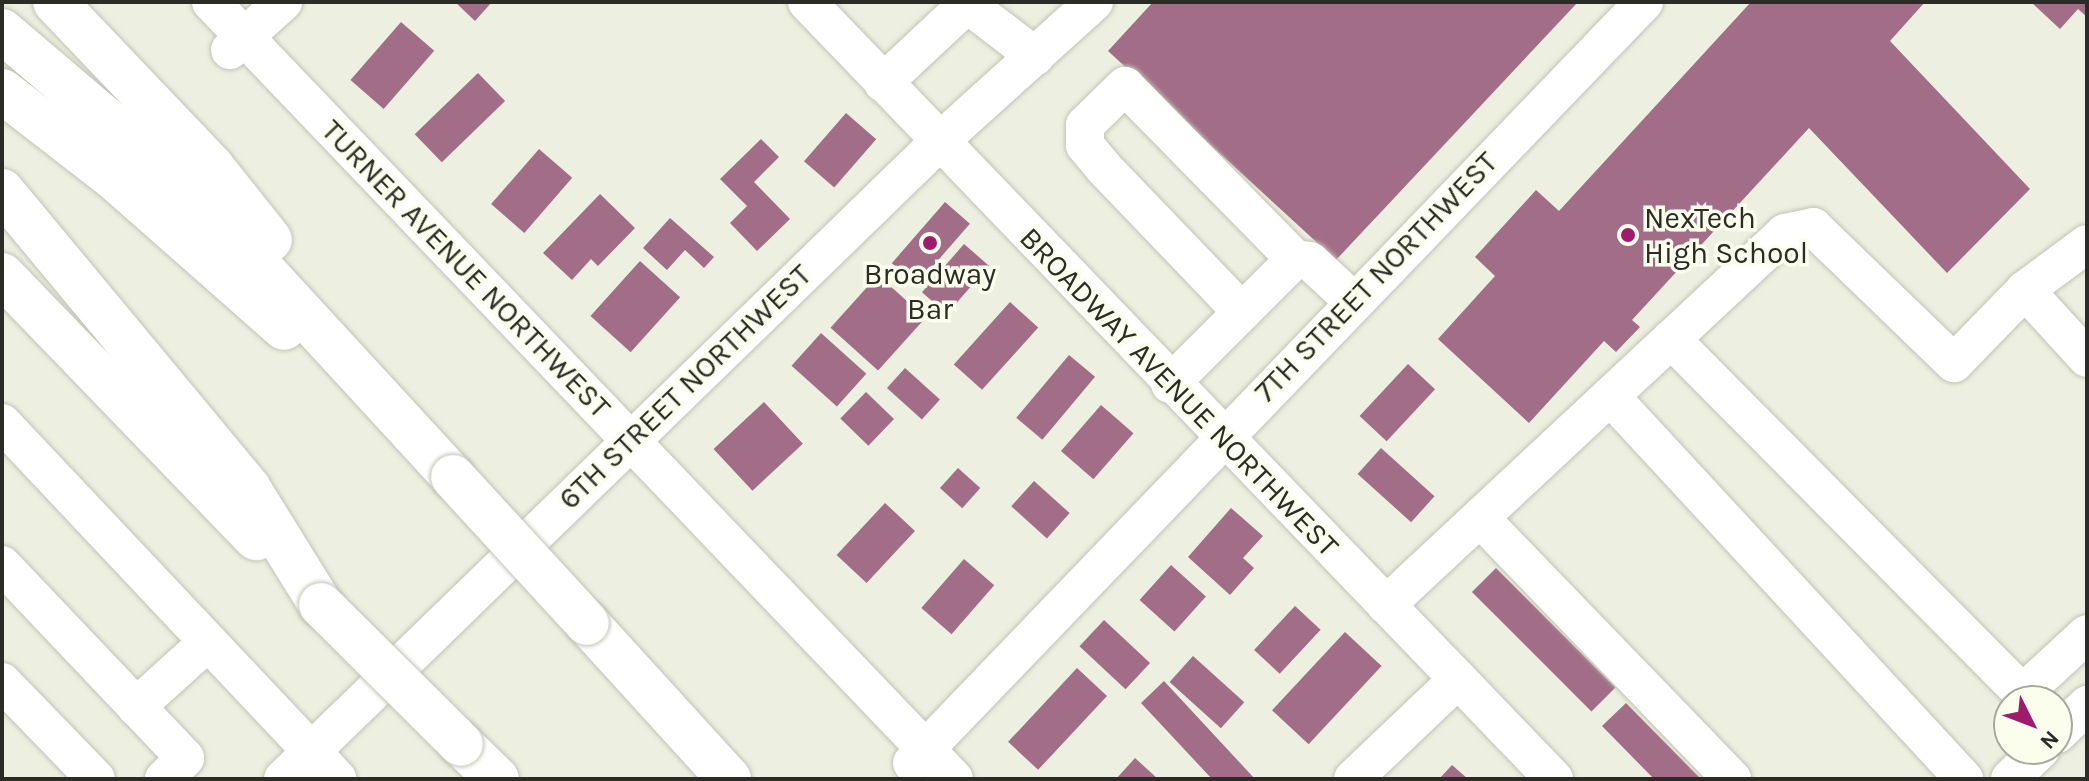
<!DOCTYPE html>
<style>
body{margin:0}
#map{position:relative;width:2089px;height:781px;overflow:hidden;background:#edf0e0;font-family:Karla,sans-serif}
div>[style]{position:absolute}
.building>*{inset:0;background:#a26d87;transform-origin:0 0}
.roads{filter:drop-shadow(0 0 2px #c1c3b4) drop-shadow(0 0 2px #c1c3b4)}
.minor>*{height:38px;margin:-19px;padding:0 19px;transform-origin:19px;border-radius:19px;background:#fff}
.highway>*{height:44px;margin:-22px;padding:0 22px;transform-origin:22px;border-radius:22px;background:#fff}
.bridges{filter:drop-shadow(0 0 2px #c1c3b4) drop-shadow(0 0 2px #c1c3b4)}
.highway-bridge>*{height:44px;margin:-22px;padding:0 22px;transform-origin:22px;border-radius:22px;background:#fff}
.dots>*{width:22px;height:22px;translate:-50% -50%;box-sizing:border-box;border:4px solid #fbfded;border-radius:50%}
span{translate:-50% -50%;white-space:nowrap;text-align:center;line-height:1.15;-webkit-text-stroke:7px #fbfded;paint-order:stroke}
.poi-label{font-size:30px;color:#2b2c26}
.left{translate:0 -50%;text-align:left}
.street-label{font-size:30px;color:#2b2c26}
.frame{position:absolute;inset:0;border:4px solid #2b2c26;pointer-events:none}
.north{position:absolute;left:1993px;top:685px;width:80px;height:80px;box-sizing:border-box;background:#fbfded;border:2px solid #a8a99d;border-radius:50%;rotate:132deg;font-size:22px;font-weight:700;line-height:32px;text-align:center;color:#2b2c26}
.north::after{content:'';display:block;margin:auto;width:28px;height:36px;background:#9f1c6d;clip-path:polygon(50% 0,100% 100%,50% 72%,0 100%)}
</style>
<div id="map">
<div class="building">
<div style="clip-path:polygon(455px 2px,492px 2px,475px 21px)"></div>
<div style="clip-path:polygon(1153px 2px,1578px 2px,1336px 260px,1108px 51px)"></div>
<div style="clip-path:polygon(1751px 2px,1925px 2px,1890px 41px,2030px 189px,1947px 273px,1809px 128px,1632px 320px,1640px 327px,1616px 352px,1604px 341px,1529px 423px,1438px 339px,1495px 276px,1475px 257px,1536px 190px,1559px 211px)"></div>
<div style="clip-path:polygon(2031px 2px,2087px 2px,2087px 17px,2078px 9px,2060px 29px)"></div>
<div style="left:401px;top:22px;width:44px;height:77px;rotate:41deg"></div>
<div style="left:478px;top:73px;width:39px;height:88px;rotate:46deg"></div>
<div style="left:846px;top:113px;width:40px;height:64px;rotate:41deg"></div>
<div style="clip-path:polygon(761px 139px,779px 157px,754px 182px,790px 219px,757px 251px,730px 223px,747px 206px,720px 179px)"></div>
<div style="left:539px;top:149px;width:44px;height:73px;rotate:41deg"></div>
<div style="clip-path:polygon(600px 194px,635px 228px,598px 266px,591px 259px,572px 280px,543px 253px)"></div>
<div style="left:945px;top:202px;width:33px;height:81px;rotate:41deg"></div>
<div style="clip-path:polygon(670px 218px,714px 257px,704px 268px,685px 250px,667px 270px,643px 248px)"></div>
<div style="left:964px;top:244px;width:33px;height:64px;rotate:41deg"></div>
<div style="left:640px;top:261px;width:54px;height:74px;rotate:42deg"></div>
<div style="left:878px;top:275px;width:64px;height:71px;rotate:42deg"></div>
<div style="left:1010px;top:302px;width:38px;height:84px;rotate:42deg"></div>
<div style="left:821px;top:333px;width:61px;height:44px;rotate:42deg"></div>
<div style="left:1069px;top:355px;width:34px;height:82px;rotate:40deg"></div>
<div style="left:1408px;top:364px;width:37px;height:71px;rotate:43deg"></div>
<div style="left:905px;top:368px;width:47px;height:27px;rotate:42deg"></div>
<div style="left:866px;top:392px;width:39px;height:37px;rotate:44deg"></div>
<div style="left:764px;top:402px;width:57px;height:69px;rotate:47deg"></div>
<div style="left:1101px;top:405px;width:43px;height:61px;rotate:41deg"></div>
<div style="left:1381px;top:448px;width:72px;height:35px;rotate:42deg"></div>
<div style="left:958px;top:468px;width:30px;height:27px;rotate:42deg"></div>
<div style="left:1034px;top:481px;width:48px;height:34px;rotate:42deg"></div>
<div style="left:885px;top:503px;width:41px;height:71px;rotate:43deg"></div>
<div style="clip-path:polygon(1231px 508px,1263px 536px,1243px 558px,1254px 568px,1230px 595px,1188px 557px)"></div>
<div style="left:964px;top:559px;width:40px;height:65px;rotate:41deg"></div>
<div style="left:1171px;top:565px;width:47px;height:47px;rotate:42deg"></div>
<div style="left:1496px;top:568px;width:169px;height:34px;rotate:45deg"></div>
<div style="left:1295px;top:606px;width:35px;height:60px;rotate:43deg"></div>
<div style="left:1104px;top:620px;width:63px;height:36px;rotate:43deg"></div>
<div style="left:1345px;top:632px;width:50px;height:107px;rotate:43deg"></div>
<div style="left:1193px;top:656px;width:69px;height:35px;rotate:42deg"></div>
<div style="left:1077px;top:668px;width:41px;height:101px;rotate:43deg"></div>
<div style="clip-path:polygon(1164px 681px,1255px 779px,1212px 779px,1141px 703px)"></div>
<div style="clip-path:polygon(1626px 703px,1701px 779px,1654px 779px,1602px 726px)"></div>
<div style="clip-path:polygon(1135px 758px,1158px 779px,1116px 779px)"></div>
<div style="clip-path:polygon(1452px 765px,1468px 779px,1439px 779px)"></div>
</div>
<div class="roads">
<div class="minor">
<div style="left:211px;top:2px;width:1075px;rotate:46.28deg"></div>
<div style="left:807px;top:2px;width:1078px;rotate:46.13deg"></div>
<div style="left:230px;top:50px;width:72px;rotate:-42.2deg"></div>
<div style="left:883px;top:83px;width:115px;rotate:-43.2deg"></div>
<div style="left:967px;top:4px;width:86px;rotate:37.4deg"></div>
<div style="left:2025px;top:290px;width:77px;rotate:-36.6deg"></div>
<div style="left:1242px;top:312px;width:199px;rotate:-133.8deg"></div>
<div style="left:1104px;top:168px;width:30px;rotate:-130deg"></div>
<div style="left:1085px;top:145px;width:20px;rotate:-90deg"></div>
<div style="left:1085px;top:125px;width:56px;rotate:-44.3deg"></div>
<div style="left:1125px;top:86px;width:243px;rotate:45.5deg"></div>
<div style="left:1671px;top:339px;width:510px;rotate:45.24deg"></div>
<div style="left:1170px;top:384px;width:177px;rotate:-45deg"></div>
<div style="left:1295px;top:259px;width:15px;rotate:8deg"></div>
<div style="left:1310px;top:261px;width:59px;rotate:42.9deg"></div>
<div style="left:1610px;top:396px;width:522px;rotate:47.25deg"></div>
<div style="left:2px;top:423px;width:489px;rotate:46.7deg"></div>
<div style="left:1480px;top:518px;width:363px;rotate:46deg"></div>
<div style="left:2px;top:565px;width:266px;rotate:46.5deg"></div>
<div style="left:185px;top:758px;width:30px;rotate:135deg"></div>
<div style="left:1386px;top:605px;width:546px;rotate:-42.99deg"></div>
<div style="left:1785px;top:233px;width:29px;rotate:-12deg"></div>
<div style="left:1813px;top:227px;width:196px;rotate:44deg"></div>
<div style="left:1954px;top:363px;width:102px;rotate:-45.8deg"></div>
<div style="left:2025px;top:290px;width:92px;rotate:47.6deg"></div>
<div style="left:2px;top:682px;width:135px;rotate:45.9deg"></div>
<div style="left:2022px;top:694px;width:88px;rotate:-42.7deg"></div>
<div style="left:136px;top:707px;width:97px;rotate:-42.1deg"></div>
<div style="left:2057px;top:734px;width:42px;rotate:-44deg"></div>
<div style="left:912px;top:763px;width:1056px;rotate:-46.11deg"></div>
<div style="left:283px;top:779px;width:914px;rotate:-44.16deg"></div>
<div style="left:939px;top:142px;width:209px;rotate:-42.1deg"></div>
<div style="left:1353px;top:779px;width:145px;rotate:-43.6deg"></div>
<div style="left:2010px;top:779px;width:43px;rotate:-44.1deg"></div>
</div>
<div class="highway">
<div style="left:55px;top:2px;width:228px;rotate:46.4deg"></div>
<div style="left:212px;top:167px;width:93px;rotate:51.5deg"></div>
<div style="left:2px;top:31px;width:248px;rotate:40.4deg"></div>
<div style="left:191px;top:192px;width:387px;rotate:47.4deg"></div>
<div style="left:2px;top:91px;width:140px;rotate:37.8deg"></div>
<div style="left:113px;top:177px;width:228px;rotate:41.4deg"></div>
<div style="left:2px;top:191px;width:387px;rotate:50.3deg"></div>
<div style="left:249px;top:489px;width:137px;rotate:58.2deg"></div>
<div style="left:2px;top:275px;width:366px;rotate:46deg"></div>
<div style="left:587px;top:623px;width:211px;rotate:47.7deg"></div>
<div style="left:461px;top:744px;width:50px;rotate:44.2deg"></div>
</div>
</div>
<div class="bridges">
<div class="highway-bridge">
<div style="left:453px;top:477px;width:198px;rotate:47.5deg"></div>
<div style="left:321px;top:605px;width:197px;rotate:44.8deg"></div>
</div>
</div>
<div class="dots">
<div style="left:1628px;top:235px;background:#9f1c6d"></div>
<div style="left:930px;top:243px;background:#9f1c6d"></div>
</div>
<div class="poi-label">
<span class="left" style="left:1644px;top:235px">NexTech<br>High School</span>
<span style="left:930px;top:291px">Broadway<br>Bar</span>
</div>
<div class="street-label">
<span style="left:466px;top:269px;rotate:46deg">TURNER AVENUE NORTHWEST</span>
<span style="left:1376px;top:277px;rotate:-46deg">7TH STREET NORTHWEST</span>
<span style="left:685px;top:387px;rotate:-44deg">6TH STREET NORTHWEST</span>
<span style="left:1179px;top:392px;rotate:46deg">BROADWAY AVENUE NORTHWEST</span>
</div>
<div class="frame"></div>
<div class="north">N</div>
</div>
